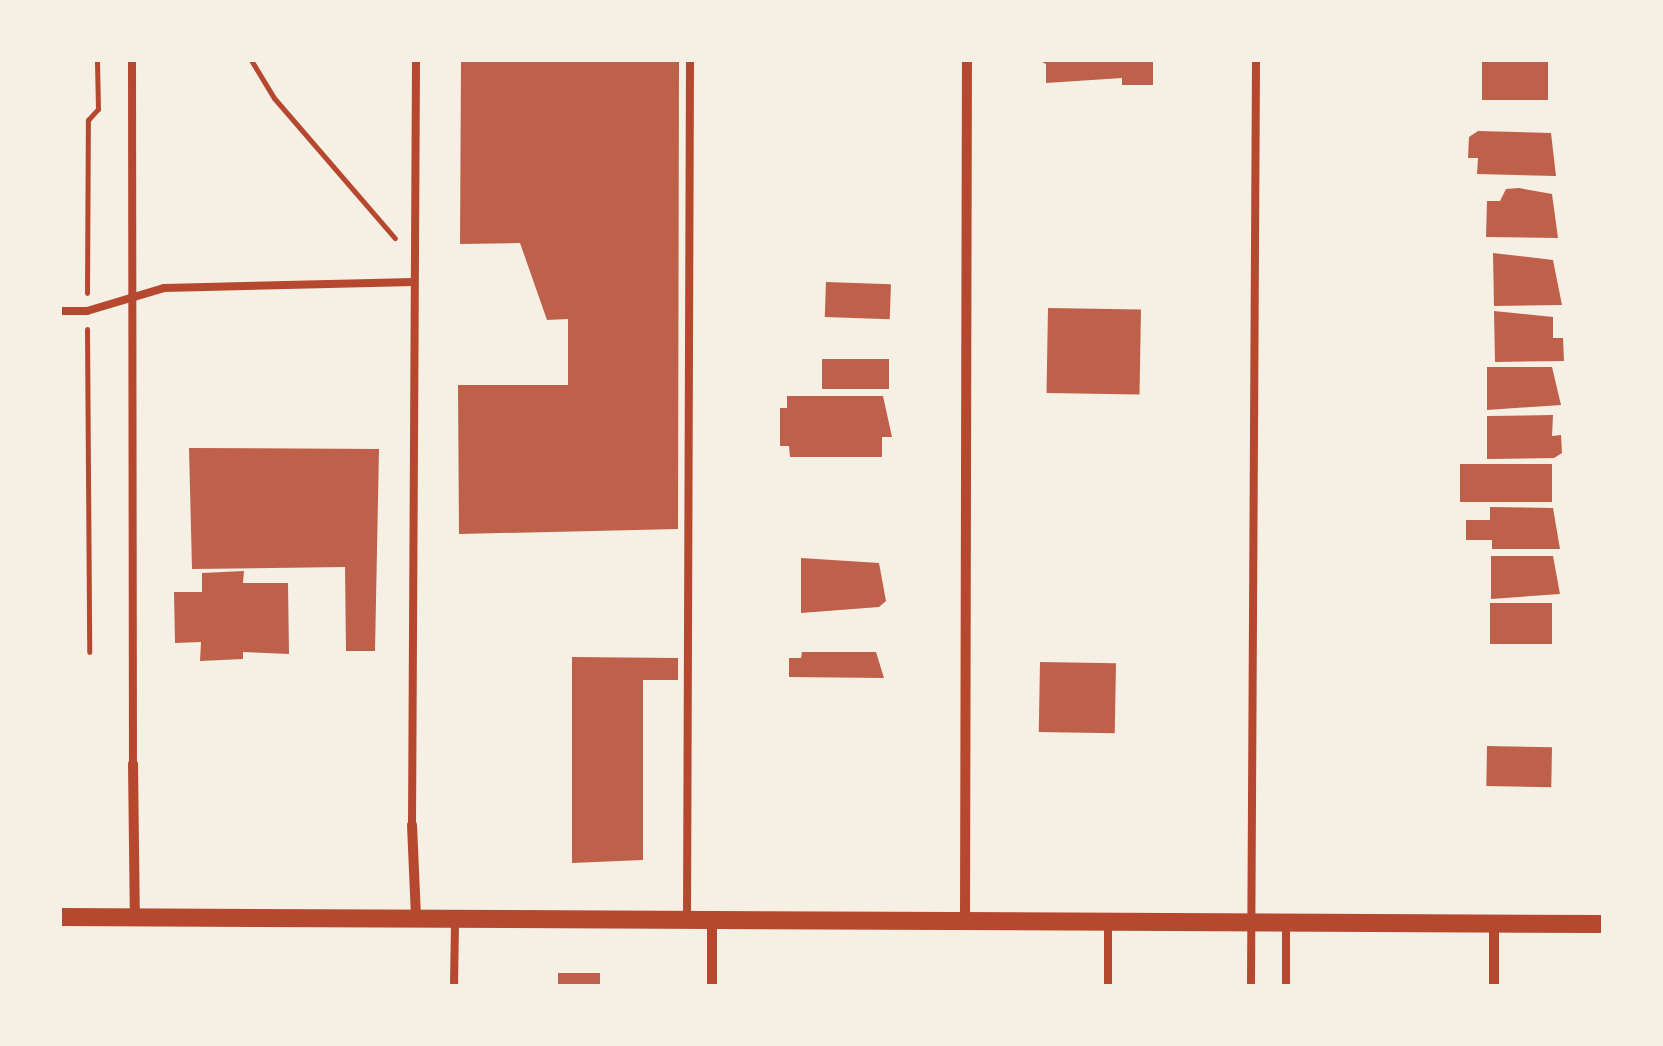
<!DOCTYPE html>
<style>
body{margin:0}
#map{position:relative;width:1663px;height:1046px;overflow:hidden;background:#f6efe4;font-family:"Varela Round",sans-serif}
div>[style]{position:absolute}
.building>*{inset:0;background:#bf614a;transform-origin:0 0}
.path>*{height:5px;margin:-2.5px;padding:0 2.5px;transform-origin:2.5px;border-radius:2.5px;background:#b5482f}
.service>*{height:8px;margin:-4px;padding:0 4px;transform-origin:4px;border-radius:4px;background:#b5482f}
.minor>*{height:10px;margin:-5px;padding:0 5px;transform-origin:5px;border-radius:5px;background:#b5482f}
.tertiary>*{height:18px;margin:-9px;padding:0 9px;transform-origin:9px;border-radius:9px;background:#b5482f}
span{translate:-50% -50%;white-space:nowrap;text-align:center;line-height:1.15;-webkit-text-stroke:8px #f6efe4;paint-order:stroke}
.frame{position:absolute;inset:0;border:62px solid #f6efe4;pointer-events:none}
</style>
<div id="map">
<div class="building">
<div style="clip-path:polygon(461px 60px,679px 60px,678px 529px,459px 534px,458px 385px,568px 385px,568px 319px,547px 320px,520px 243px,460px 244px)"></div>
<div style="clip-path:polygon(1038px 60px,1153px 60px,1153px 85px,1122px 85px,1122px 78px,1046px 83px,1046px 64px)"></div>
<div style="left:1482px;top:61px;width:66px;height:39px"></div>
<div style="clip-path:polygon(1478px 131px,1551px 133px,1556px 176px,1477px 174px,1478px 158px,1468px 158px,1469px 137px)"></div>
<div style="clip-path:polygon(1519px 188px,1552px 194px,1558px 238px,1486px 237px,1487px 201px,1500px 201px,1506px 189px)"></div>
<div style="clip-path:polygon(1493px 253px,1553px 260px,1562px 305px,1494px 306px)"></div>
<div style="left:826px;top:282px;width:65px;height:35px;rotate:2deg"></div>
<div style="left:1048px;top:308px;width:93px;height:85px;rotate:1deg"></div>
<div style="clip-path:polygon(1494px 311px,1553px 317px,1553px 338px,1563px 338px,1564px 361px,1495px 362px)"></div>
<div style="left:822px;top:359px;width:67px;height:30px"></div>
<div style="clip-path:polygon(1487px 367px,1552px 367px,1561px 405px,1487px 410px)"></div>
<div style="clip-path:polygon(787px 396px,883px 396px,892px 437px,882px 437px,882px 457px,790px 457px,789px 446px,780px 446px,780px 408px,787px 408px)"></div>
<div style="clip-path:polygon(1553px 415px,1552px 436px,1561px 435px,1562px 453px,1554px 458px,1487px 459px,1487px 416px)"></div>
<div style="clip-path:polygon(189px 448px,379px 449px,375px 651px,346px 651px,345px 567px,192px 569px)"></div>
<div style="left:1552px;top:464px;width:38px;height:92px;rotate:90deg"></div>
<div style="clip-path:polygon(1490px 507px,1553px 508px,1560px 549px,1492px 549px,1492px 540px,1466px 540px,1466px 520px,1490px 520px)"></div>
<div style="clip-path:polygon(1491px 556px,1553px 556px,1560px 594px,1491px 599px)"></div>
<div style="clip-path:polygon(801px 558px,879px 563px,886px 601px,879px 607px,801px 613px)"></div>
<div style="clip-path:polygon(244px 571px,243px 583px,288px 583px,289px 654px,243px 652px,243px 659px,200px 661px,201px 642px,175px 643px,174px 592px,202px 592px,202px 573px)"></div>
<div style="left:1490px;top:603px;width:62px;height:41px"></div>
<div style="clip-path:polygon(802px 652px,876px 652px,884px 678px,789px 677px,789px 658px,801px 658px)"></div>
<div style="clip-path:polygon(572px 657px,678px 658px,678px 680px,643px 680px,643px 860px,572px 863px)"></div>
<div style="left:1040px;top:662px;width:76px;height:70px;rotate:1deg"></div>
<div style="left:1487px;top:746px;width:65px;height:40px;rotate:1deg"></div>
<div style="left:558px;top:973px;width:42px;height:13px"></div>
</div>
<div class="path">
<div style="left:251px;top:60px;width:44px;rotate:58.8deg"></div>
<div style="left:274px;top:98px;width:185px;rotate:49.2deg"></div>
<div style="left:87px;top:293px;width:173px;rotate:-89.7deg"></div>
<div style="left:88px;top:120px;width:15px;rotate:-48deg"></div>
<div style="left:98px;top:109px;width:49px;rotate:-91.2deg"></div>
<div style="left:87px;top:329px;width:323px;rotate:89.6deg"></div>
</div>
<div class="service">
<div style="left:132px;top:60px;width:704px;rotate:89.92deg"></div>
<div style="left:60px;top:311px;width:27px"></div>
<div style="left:87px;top:311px;width:80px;rotate:-16.6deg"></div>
<div style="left:164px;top:288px;width:250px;rotate:-1.4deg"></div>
<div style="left:412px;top:825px;width:765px;rotate:-89.7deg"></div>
<div style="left:687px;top:920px;width:860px;rotate:-89.8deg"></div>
<div style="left:454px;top:986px;width:65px;rotate:-89.1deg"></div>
<div style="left:1108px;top:986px;width:64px;rotate:-90deg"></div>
<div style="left:1251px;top:986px;width:926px;rotate:-89.69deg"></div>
<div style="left:1286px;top:986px;width:60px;rotate:-90deg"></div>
</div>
<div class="minor">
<div style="left:133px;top:764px;width:153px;rotate:89.3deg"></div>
<div style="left:412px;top:825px;width:93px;rotate:87.5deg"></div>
<div style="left:965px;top:921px;width:861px;rotate:-89.87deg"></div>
<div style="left:1494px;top:924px;width:62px;rotate:90deg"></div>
<div style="left:712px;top:986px;width:66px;rotate:-90deg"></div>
</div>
<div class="tertiary">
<div style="left:60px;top:917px;width:1543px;rotate:0.26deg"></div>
</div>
<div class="frame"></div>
</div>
